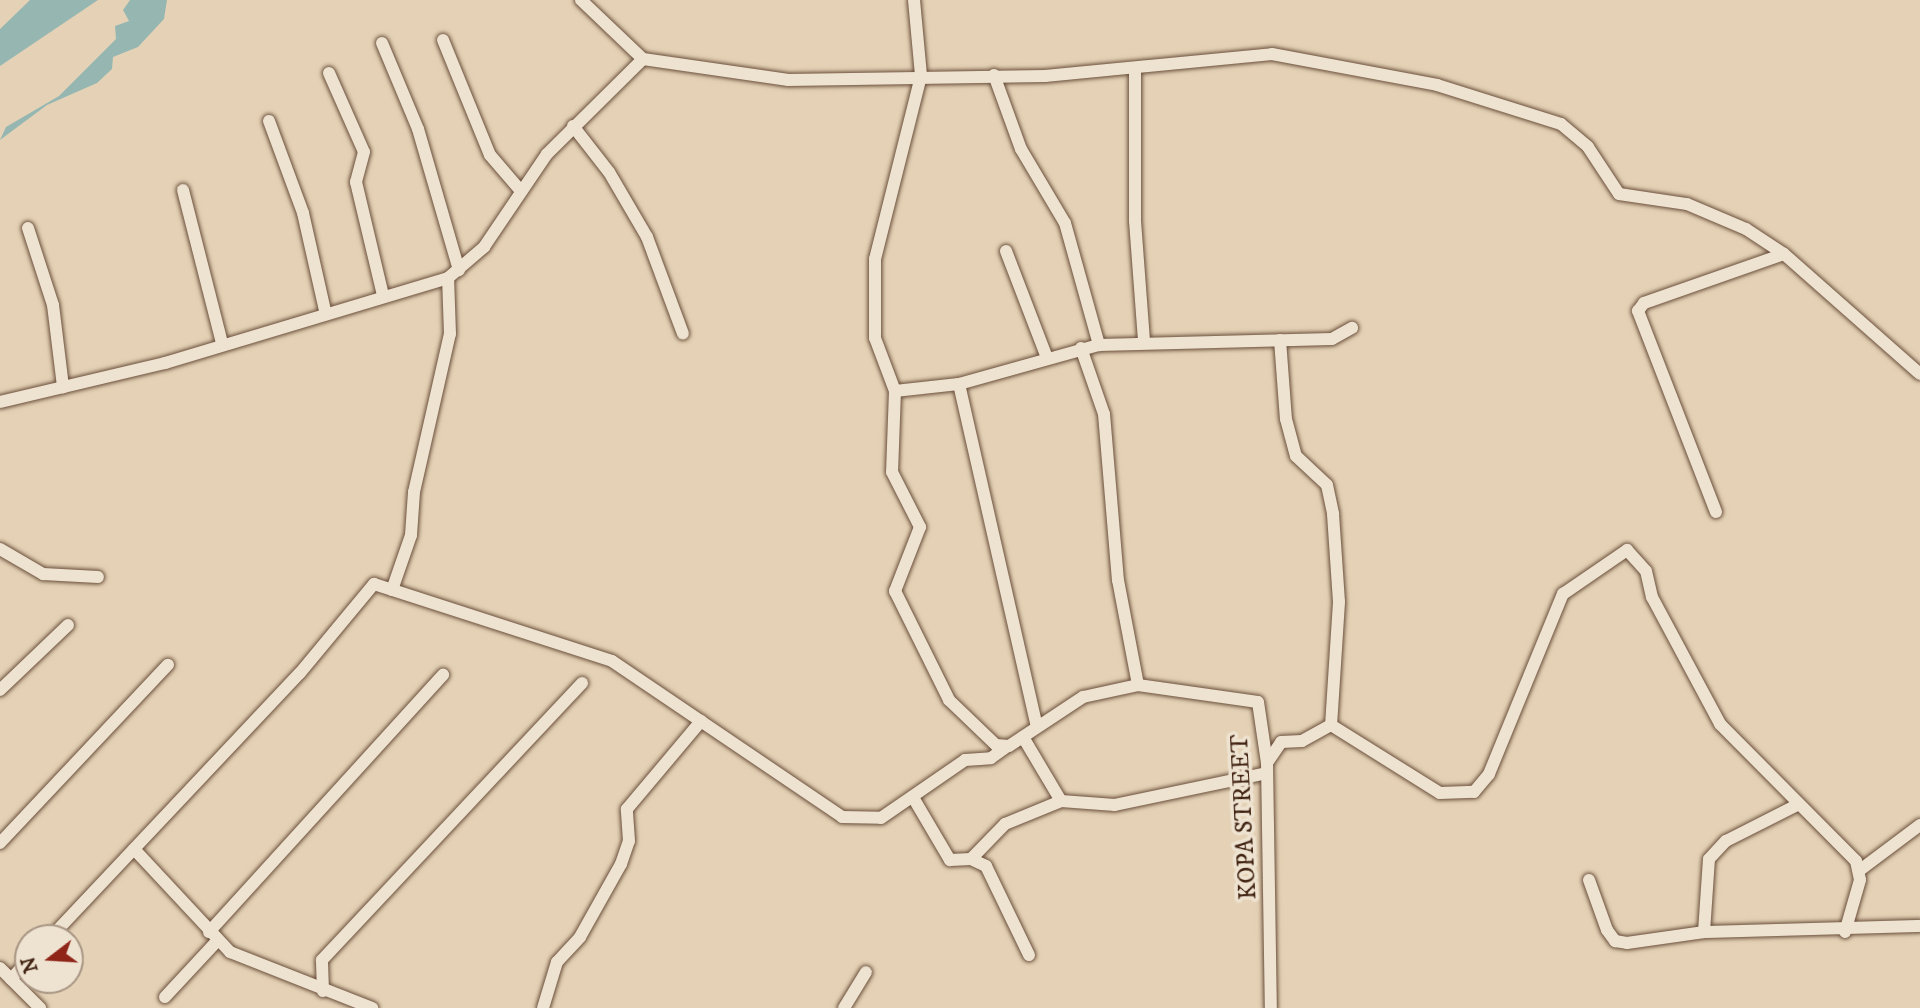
<!DOCTYPE html>
<style>
body{margin:0}
#map{position:relative;width:1920px;height:1008px;overflow:hidden;background:#e5d2b6;font-family:"IM FELL DW Pica",serif}
div>[style]{position:absolute}
.water>*{inset:0;background:#96b7b1}
.roads{filter:drop-shadow(0 0 2px #6a4f3b) drop-shadow(0 0 2px #6a4f3b)}
.minor>*{height:12px;margin:-6px;padding:0 6px;transform-origin:6px;border-radius:6px;background:#eee2d0}
span{translate:-50% -50%;white-space:nowrap;text-align:center;line-height:1.15;-webkit-text-stroke:7px #eee2d0;paint-order:stroke}
.street-label{font-size:24px;color:#412312}
.north{position:absolute;left:14px;top:924px;width:70px;height:70px;box-sizing:border-box;background:#eee2d0;border:2px solid #a99684;border-radius:50%;rotate:253deg;font-size:19px;font-weight:700;line-height:28px;text-align:center;color:#412312}
.north::after{content:'';display:block;margin:auto;width:24px;height:32px;background:#8f2418;clip-path:polygon(50% 0,100% 100%,50% 72%,0 100%)}
</style>
<div id="map">
<div class="water">
<div style="clip-path:polygon(30px 0,98px 0,0 66px,0 29px)"></div>
<div style="clip-path:polygon(130px 0,167px 0,164px 19px,138px 47px,113px 57px,112px 69px,97px 83px,47px 105px,0 140px,6px 127px,59px 96px,116px 39px,115px 26px,129px 21px,123px 10px)"></div>
</div>
<div class="roads">
<div class="minor">
<div style="left:581px;top:0;width:86px;rotate:43.6deg"></div>
<div style="left:914px;top:0;width:76px;rotate:84.7deg"></div>
<div style="left:921px;top:76px;width:189px;rotate:104.1deg"></div>
<div style="left:875px;top:259px;width:79px;rotate:90deg"></div>
<div style="left:875px;top:338px;width:57px;rotate:69.3deg"></div>
<div style="left:895px;top:391px;width:81px;rotate:92.1deg"></div>
<div style="left:892px;top:472px;width:62px;rotate:63deg"></div>
<div style="left:920px;top:527px;width:69px;rotate:111.3deg"></div>
<div style="left:895px;top:591px;width:122px;rotate:63.6deg"></div>
<div style="left:949px;top:700px;width:65px;rotate:43.8deg"></div>
<div style="left:996px;top:745px;width:13px;rotate:4deg"></div>
<div style="left:1009px;top:746px;width:89px;rotate:-33.5deg"></div>
<div style="left:1083px;top:697px;width:56px;rotate:-12.3deg"></div>
<div style="left:1138px;top:685px;width:121px;rotate:8.1deg"></div>
<div style="left:1258px;top:702px;width:62px;rotate:81.6deg"></div>
<div style="left:1267px;top:763px;width:245px;rotate:89.1deg"></div>
<div style="left:443px;top:40px;width:124px;rotate:67.8deg"></div>
<div style="left:490px;top:155px;width:46px;rotate:49.4deg"></div>
<div style="left:382px;top:43px;width:93px;rotate:67.3deg"></div>
<div style="left:418px;top:129px;width:147px;rotate:73.8deg"></div>
<div style="left:1135px;top:69px;width:152px;rotate:90deg"></div>
<div style="left:1135px;top:221px;width:121px;rotate:85.7deg"></div>
<div style="left:329px;top:73px;width:86px;rotate:66.1deg"></div>
<div style="left:364px;top:152px;width:31px;rotate:105deg"></div>
<div style="left:356px;top:182px;width:116px;rotate:76.6deg"></div>
<div style="left:994px;top:75px;width:79px;rotate:70deg"></div>
<div style="left:1021px;top:149px;width:86px;rotate:59.3deg"></div>
<div style="left:1065px;top:223px;width:127px;rotate:74.4deg"></div>
<div style="left:269px;top:121px;width:98px;rotate:69.7deg"></div>
<div style="left:303px;top:213px;width:100px;rotate:77.3deg"></div>
<div style="left:573px;top:126px;width:58px;rotate:52deg"></div>
<div style="left:609px;top:172px;width:75px;rotate:59.7deg"></div>
<div style="left:647px;top:237px;width:103px;rotate:69.6deg"></div>
<div style="left:183px;top:190px;width:158px;rotate:75.7deg"></div>
<div style="left:28px;top:228px;width:81px;rotate:72deg"></div>
<div style="left:53px;top:305px;width:83px;rotate:83deg"></div>
<div style="left:1006px;top:251px;width:111px;rotate:69deg"></div>
<div style="left:1280px;top:340px;width:79px;rotate:85.7deg"></div>
<div style="left:1286px;top:419px;width:38px;rotate:75deg"></div>
<div style="left:1296px;top:456px;width:42px;rotate:43.1deg"></div>
<div style="left:1327px;top:485px;width:30px;rotate:78deg"></div>
<div style="left:1333px;top:514px;width:88px;rotate:86.1deg"></div>
<div style="left:1339px;top:602px;width:123px;rotate:93.7deg"></div>
<div style="left:1081px;top:348px;width:70px;rotate:70.8deg"></div>
<div style="left:1104px;top:414px;width:167px;rotate:85.2deg"></div>
<div style="left:1118px;top:580px;width:107px;rotate:79.2deg"></div>
<div style="left:959px;top:384px;width:348px;rotate:77.2deg"></div>
<div style="left:895px;top:391px;width:64px;rotate:-6.2deg"></div>
<div style="left:959px;top:384px;width:145px;rotate:-15.6deg"></div>
<div style="left:1099px;top:345px;width:233px;rotate:-1.5deg"></div>
<div style="left:1332px;top:339px;width:23px;rotate:-29deg"></div>
<div style="left:0;top:402px;width:170px;rotate:-13.3deg"></div>
<div style="left:165px;top:363px;width:295px;rotate:-16.7deg"></div>
<div style="left:448px;top:278px;width:48px;rotate:-40.7deg"></div>
<div style="left:484px;top:247px;width:112px;rotate:-55.9deg"></div>
<div style="left:547px;top:154px;width:135px;rotate:-44.7deg"></div>
<div style="left:643px;top:59px;width:147px;rotate:8.2deg"></div>
<div style="left:788px;top:80px;width:257px;rotate:-0.9deg"></div>
<div style="left:1045px;top:76px;width:228px;rotate:-5.5deg"></div>
<div style="left:1272px;top:54px;width:168px;rotate:10.6deg"></div>
<div style="left:1437px;top:85px;width:130px;rotate:17.5deg"></div>
<div style="left:1561px;top:124px;width:35px;rotate:40deg"></div>
<div style="left:1588px;top:147px;width:56px;rotate:56.6deg"></div>
<div style="left:1619px;top:194px;width:69px;rotate:8.4deg"></div>
<div style="left:1687px;top:204px;width:64px;rotate:23deg"></div>
<div style="left:1746px;top:229px;width:45px;rotate:33.3deg"></div>
<div style="left:1784px;top:254px;width:181px;rotate:41.4deg"></div>
<div style="left:1716px;top:512px;width:216px;rotate:-111.2deg"></div>
<div style="left:1638px;top:311px;width:10px;rotate:-53deg"></div>
<div style="left:1644px;top:303px;width:148px;rotate:-19.3deg"></div>
<div style="left:0;top:549px;width:50px;rotate:30.2deg"></div>
<div style="left:43px;top:574px;width:55px;rotate:3.1deg"></div>
<div style="left:392px;top:590px;width:58px;rotate:-70.9deg"></div>
<div style="left:411px;top:535px;width:43px;rotate:-86deg"></div>
<div style="left:414px;top:492px;width:162px;rotate:-77.2deg"></div>
<div style="left:450px;top:334px;width:56px;rotate:-92deg"></div>
<div style="left:0;top:690px;width:94px;rotate:-43.7deg"></div>
<div style="left:1331px;top:725px;width:128px;rotate:32deg"></div>
<div style="left:1440px;top:793px;width:34px;rotate:-2deg"></div>
<div style="left:1474px;top:792px;width:23px;rotate:-50deg"></div>
<div style="left:1489px;top:774px;width:195px;rotate:-67.7deg"></div>
<div style="left:1563px;top:594px;width:78px;rotate:-34.5deg"></div>
<div style="left:1627px;top:550px;width:28px;rotate:48deg"></div>
<div style="left:1646px;top:571px;width:27px;rotate:77deg"></div>
<div style="left:1652px;top:597px;width:144px;rotate:61.8deg"></div>
<div style="left:1720px;top:724px;width:193px;rotate:45.2deg"></div>
<div style="left:1856px;top:861px;width:19px;rotate:78deg"></div>
<div style="left:1860px;top:880px;width:54px;rotate:106.1deg"></div>
<div style="left:1023px;top:737px;width:74px;rotate:59.3deg"></div>
<div style="left:1267px;top:763px;width:25px;rotate:-56deg"></div>
<div style="left:1281px;top:742px;width:21px;rotate:-3deg"></div>
<div style="left:1302px;top:741px;width:33px;rotate:-29deg"></div>
<div style="left:914px;top:799px;width:71px;rotate:59.5deg"></div>
<div style="left:950px;top:860px;width:21px;rotate:-3deg"></div>
<div style="left:0;top:843px;width:245px;rotate:-46.7deg"></div>
<div style="left:134px;top:849px;width:141px;rotate:47deg"></div>
<div style="left:230px;top:952px;width:153px;rotate:21.5deg"></div>
<div style="left:1860px;top:870px;width:75px;rotate:-36.9deg"></div>
<div style="left:1589px;top:880px;width:53px;rotate:70.2deg"></div>
<div style="left:1607px;top:930px;width:14px;rotate:54deg"></div>
<div style="left:1615px;top:941px;width:12px;rotate:9deg"></div>
<div style="left:1627px;top:943px;width:78px;rotate:-8.1deg"></div>
<div style="left:1704px;top:932px;width:216px;rotate:-1.6deg"></div>
<div style="left:209px;top:932px;width:348px;rotate:-47.7deg"></div>
<div style="left:1704px;top:932px;width:73px;rotate:-86.1deg"></div>
<div style="left:1709px;top:859px;width:25px;rotate:-47deg"></div>
<div style="left:1726px;top:841px;width:80px;rotate:-26.9deg"></div>
<div style="left:50px;top:938px;width:364px;rotate:-46.7deg"></div>
<div style="left:300px;top:673px;width:116px;rotate:-50.3deg"></div>
<div style="left:374px;top:584px;width:250px;rotate:17.9deg"></div>
<div style="left:612px;top:661px;width:278px;rotate:34.1deg"></div>
<div style="left:842px;top:817px;width:39px;rotate:1deg"></div>
<div style="left:881px;top:818px;width:102px;rotate:-34.6deg"></div>
<div style="left:965px;top:760px;width:26px;rotate:-4deg"></div>
<div style="left:991px;top:758px;width:19px;rotate:-36deg"></div>
<div style="left:1029px;top:955px;width:99px;rotate:-115.8deg"></div>
<div style="left:986px;top:866px;width:17px;rotate:-155deg"></div>
<div style="left:971px;top:859px;width:49px;rotate:-45.8deg"></div>
<div style="left:1005px;top:824px;width:61px;rotate:-22.3deg"></div>
<div style="left:1061px;top:801px;width:54px;rotate:4.2deg"></div>
<div style="left:1115px;top:805px;width:155px;rotate:-11.9deg"></div>
<div style="left:0;top:968px;width:57px;rotate:45deg"></div>
<div style="left:11px;top:979px;width:25px;rotate:-47deg"></div>
<div style="left:323px;top:991px;width:31px;rotate:-92deg"></div>
<div style="left:322px;top:960px;width:380px;rotate:-46.8deg"></div>
<div style="left:165px;top:997px;width:78px;rotate:-47.1deg"></div>
<div style="left:543px;top:1008px;width:48px;rotate:-73.1deg"></div>
<div style="left:557px;top:962px;width:34px;rotate:-47deg"></div>
<div style="left:580px;top:937px;width:84px;rotate:-60.7deg"></div>
<div style="left:621px;top:864px;width:24px;rotate:-71deg"></div>
<div style="left:629px;top:841px;width:32px;rotate:-94deg"></div>
<div style="left:627px;top:809px;width:115px;rotate:-49.9deg"></div>
<div style="left:844px;top:1008px;width:42px;rotate:-58.6deg"></div>
</div>
</div>
<div class="street-label">
<span style="left:1245px;top:817px;rotate:-93deg">KOPA STREET</span>
</div>
<div class="north">N</div>
</div>
